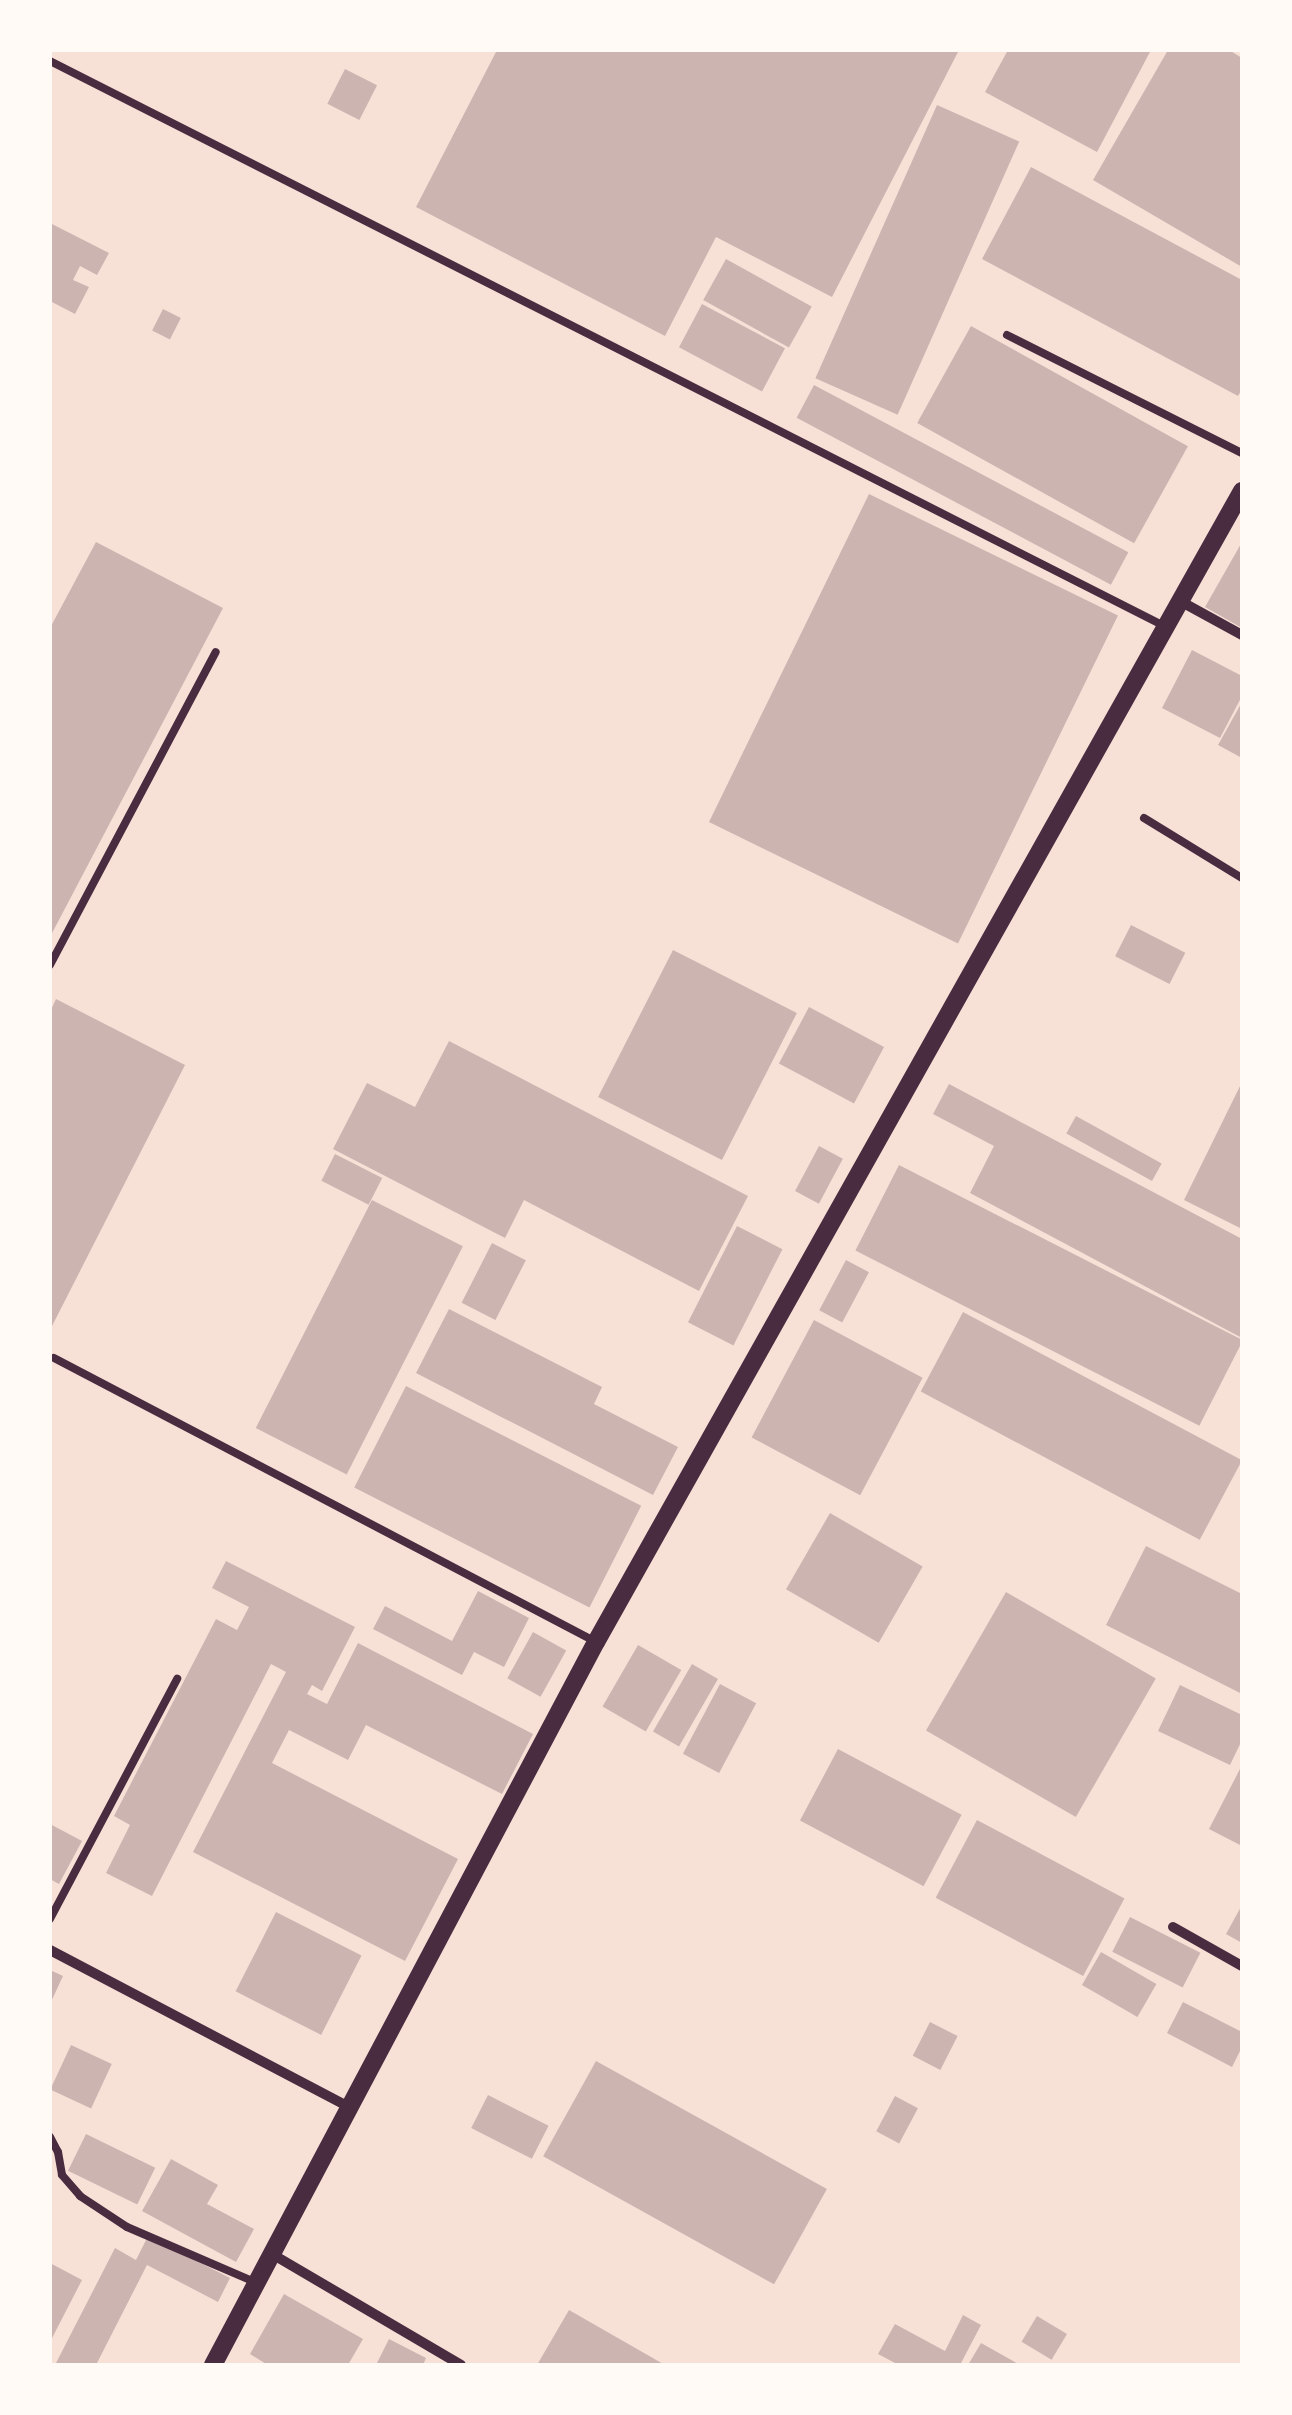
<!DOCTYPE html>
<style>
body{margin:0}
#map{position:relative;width:1292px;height:2415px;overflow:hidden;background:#f7e1d7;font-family:"Libre Baskerville",serif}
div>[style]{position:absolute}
.building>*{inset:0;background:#ccb4b1;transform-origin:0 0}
.service>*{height:8px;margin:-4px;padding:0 4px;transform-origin:4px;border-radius:4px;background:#4a2c40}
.minor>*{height:10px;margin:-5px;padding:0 5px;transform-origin:5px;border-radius:5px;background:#4a2c40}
.tertiary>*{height:18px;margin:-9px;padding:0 9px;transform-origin:9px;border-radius:9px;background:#4a2c40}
span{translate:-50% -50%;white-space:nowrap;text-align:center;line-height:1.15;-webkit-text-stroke:9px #fffaf5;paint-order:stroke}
.frame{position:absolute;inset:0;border:52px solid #fffaf5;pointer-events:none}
</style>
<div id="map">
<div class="building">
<div style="clip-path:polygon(497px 50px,959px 50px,832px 297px,716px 237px,665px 336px,416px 207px)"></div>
<div style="clip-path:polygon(1008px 50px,1151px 50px,1097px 152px,985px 92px)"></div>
<div style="clip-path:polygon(1168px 50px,1229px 50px,1242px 58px,1242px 267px,1093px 180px)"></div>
<div style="left:345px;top:69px;width:36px;height:39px;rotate:27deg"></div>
<div style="left:937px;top:105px;width:90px;height:299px;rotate:24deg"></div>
<div style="clip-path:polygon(1031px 167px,1242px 280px,1242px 389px,1238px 396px,982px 259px)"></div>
<div style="clip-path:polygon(50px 223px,109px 253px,97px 275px,80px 266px,73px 280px,89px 287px,75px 314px,50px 301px)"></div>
<div style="left:726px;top:259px;width:98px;height:47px;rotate:29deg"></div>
<div style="left:702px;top:304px;width:94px;height:49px;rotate:28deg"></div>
<div style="left:163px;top:309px;width:20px;height:24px;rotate:27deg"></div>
<div style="left:971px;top:326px;width:248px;height:111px;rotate:29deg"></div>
<div style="left:814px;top:385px;width:356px;height:37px;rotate:28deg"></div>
<div style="left:869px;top:494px;width:277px;height:365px;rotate:26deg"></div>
<div style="clip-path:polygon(96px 542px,223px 608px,50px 937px,50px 628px)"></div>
<div style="clip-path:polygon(1242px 542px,1242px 628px,1205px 607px)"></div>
<div style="clip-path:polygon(1192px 650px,1242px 676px,1242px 696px,1220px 738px,1162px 708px)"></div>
<div style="clip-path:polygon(1242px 702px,1242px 758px,1218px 745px)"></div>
<div style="left:1131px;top:925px;width:61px;height:35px;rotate:27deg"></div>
<div style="left:673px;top:950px;width:139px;height:165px;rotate:27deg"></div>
<div style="clip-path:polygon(56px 999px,185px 1065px,50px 1330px,50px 1012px)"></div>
<div style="left:809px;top:1007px;width:85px;height:64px;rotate:28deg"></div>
<div style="clip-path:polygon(449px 1041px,748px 1196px,699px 1291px,524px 1200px,505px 1238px,333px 1149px,367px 1083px,415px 1107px)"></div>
<div style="clip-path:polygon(1242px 1082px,1242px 1229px,1184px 1200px)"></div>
<div style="clip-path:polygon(949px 1084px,1242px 1239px,1242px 1338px,970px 1193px,994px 1146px,933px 1114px)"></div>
<div style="left:1076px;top:1116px;width:98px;height:20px;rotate:29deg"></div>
<div style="left:819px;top:1146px;width:27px;height:51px;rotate:28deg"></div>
<div style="left:335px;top:1154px;width:53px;height:30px;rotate:27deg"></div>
<div style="left:899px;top:1165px;width:386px;height:96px;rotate:27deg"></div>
<div style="left:372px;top:1200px;width:102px;height:256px;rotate:27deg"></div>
<div style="left:737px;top:1226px;width:51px;height:108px;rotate:27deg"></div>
<div style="left:492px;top:1243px;width:38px;height:67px;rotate:27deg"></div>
<div style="left:846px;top:1260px;width:26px;height:57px;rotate:28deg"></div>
<div style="clip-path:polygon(449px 1309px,602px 1387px,594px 1404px,678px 1447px,653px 1495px,416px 1373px)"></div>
<div style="left:963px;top:1312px;width:316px;height:90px;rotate:28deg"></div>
<div style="left:814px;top:1320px;width:123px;height:133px;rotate:28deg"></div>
<div style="left:406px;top:1386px;width:264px;height:114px;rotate:27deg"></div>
<div style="left:830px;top:1513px;width:107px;height:88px;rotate:30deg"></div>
<div style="clip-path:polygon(1146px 1546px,1242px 1594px,1242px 1694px,1106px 1625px)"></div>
<div style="clip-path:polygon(226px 1561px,355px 1627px,322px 1691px,312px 1685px,307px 1694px,327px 1704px,358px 1643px,533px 1734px,502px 1794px,366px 1725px,348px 1760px,289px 1730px,272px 1763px,458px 1859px,405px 1961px,193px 1852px,286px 1672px,271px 1664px,152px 1896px,106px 1873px,130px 1825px,114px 1816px,216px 1619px,237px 1630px,249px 1607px,212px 1588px)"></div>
<div style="clip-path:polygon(478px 1591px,529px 1618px,504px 1667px,474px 1652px,462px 1675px,373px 1629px,385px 1606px,452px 1641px)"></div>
<div style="left:1006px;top:1592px;width:173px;height:160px;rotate:30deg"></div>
<div style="left:533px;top:1632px;width:38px;height:53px;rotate:29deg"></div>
<div style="left:638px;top:1645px;width:50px;height:71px;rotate:30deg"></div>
<div style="left:692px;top:1664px;width:30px;height:78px;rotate:30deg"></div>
<div style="left:720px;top:1684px;width:41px;height:79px;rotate:28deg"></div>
<div style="clip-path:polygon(1180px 1685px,1242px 1715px,1242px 1740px,1230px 1765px,1158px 1731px)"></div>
<div style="left:838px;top:1749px;width:140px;height:81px;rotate:28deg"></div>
<div style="clip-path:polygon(1242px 1765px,1242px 1846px,1209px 1829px)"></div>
<div style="left:977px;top:1820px;width:167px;height:88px;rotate:28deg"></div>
<div style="clip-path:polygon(50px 1824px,82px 1841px,59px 1884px,50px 1879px)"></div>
<div style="clip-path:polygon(1242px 1905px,1242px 1943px,1226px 1934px)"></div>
<div style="left:276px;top:1912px;width:96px;height:89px;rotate:27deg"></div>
<div style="left:1130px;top:1917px;width:79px;height:39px;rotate:27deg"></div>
<div style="left:1101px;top:1952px;width:64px;height:38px;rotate:30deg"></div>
<div style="clip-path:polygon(50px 1970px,63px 1976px,50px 2004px)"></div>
<div style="clip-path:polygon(1183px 2002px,1242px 2032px,1242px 2047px,1232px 2067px,1167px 2033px)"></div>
<div style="left:930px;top:2022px;width:31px;height:38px;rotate:27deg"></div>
<div style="left:71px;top:2045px;width:45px;height:49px;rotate:25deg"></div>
<div style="left:596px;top:2061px;width:264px;height:109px;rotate:29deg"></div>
<div style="left:488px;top:2095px;width:68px;height:37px;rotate:27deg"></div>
<div style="left:895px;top:2096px;width:26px;height:40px;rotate:28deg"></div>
<div style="left:86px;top:2134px;width:77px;height:41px;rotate:26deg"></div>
<div style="clip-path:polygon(171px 2159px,218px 2185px,207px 2204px,254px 2229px,236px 2262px,142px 2211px)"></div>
<div style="clip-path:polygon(148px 2236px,230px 2278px,218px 2302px,147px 2265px,96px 2365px,55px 2365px,115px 2248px,136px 2260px)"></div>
<div style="clip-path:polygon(50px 2263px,82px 2280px,50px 2342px)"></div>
<div style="clip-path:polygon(284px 2294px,363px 2339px,348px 2365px,268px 2365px,250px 2354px)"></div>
<div style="clip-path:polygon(569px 2310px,665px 2365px,537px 2365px)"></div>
<div style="clip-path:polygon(963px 2315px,981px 2325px,960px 2365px,899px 2365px,878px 2354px,895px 2324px,945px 2351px)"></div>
<div style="left:1037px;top:2316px;width:35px;height:30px;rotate:31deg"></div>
<div style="clip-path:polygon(389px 2339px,426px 2358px,423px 2365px,376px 2365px)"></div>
<div style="clip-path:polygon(981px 2343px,1020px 2365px,968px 2365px)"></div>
</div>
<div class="service">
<div style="left:50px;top:61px;width:1251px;rotate:26.89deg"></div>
<div style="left:1007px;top:335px;width:263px;rotate:26.7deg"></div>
<div style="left:1144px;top:818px;width:115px;rotate:31.5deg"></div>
<div style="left:50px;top:965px;width:354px;rotate:-62.1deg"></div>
<div style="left:54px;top:1358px;width:612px;rotate:27.65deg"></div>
<div style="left:50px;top:1919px;width:272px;rotate:-62.1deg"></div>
<div style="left:50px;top:2137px;width:17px;rotate:62deg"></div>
<div style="left:58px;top:2152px;width:23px;rotate:80deg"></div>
<div style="left:62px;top:2175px;width:28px;rotate:49deg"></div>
<div style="left:80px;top:2196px;width:56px;rotate:33.4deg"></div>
<div style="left:127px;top:2227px;width:142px;rotate:23.3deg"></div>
</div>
<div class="minor">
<div style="left:1180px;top:601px;width:71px;rotate:28.7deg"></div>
<div style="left:1173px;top:1927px;width:79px;rotate:29.5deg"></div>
<div style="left:50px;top:1950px;width:338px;rotate:27.7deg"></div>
<div style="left:272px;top:2254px;width:219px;rotate:30.4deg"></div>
</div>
<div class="tertiary">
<div style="left:213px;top:2365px;width:818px;rotate:-62.09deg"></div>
<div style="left:596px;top:1642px;width:1320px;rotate:-60.7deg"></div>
</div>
<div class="frame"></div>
</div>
